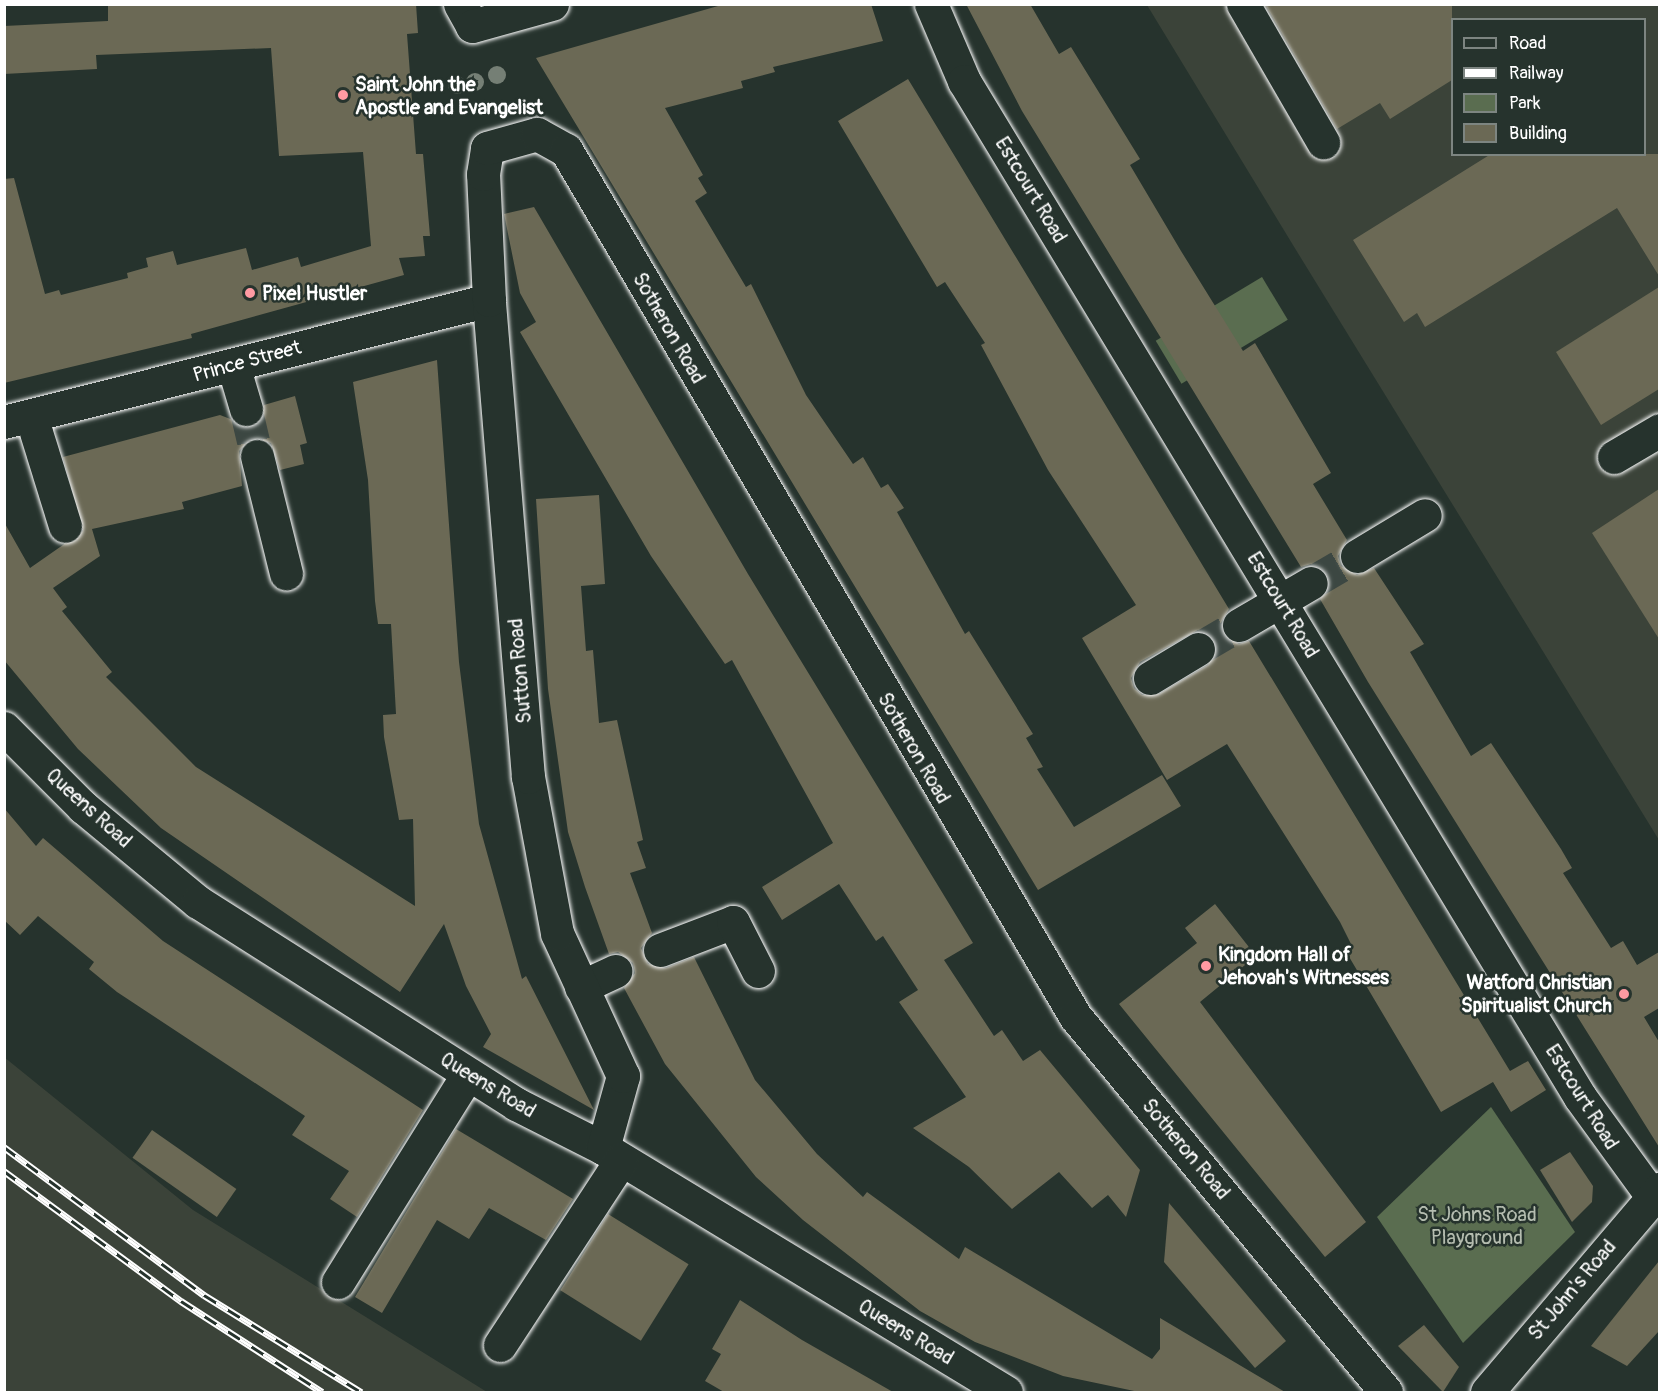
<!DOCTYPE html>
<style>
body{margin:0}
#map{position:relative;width:1664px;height:1397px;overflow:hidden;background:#26332d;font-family:Pangolin,sans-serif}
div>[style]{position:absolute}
.built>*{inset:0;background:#3b4339}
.green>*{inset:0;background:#5a6d50;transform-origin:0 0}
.building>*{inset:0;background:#6b6955;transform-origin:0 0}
.minor-tunnel>*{height:33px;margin-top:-16.5px;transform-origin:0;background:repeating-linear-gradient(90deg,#3c4742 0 33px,transparent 0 49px)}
.roads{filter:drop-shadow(0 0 2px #fff) drop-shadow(0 0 2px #fff)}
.minor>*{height:33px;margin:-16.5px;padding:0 16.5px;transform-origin:16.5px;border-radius:16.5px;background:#26332d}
.rail>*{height:7px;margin-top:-3.5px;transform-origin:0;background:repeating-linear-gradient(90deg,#26332d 0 14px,#fff 0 28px);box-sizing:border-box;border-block:2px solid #fff}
.trees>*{width:18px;height:18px;margin:-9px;border-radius:50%;background:#757f75}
.dots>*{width:16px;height:16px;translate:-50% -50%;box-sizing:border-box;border:3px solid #26332d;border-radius:50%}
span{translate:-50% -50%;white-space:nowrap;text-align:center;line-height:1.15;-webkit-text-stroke:5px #26332d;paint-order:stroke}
.poi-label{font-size:20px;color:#fff;font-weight:700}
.left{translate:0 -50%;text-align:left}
.right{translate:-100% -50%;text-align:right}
.street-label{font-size:20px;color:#fff}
.park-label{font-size:20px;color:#b5bdb0}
.frame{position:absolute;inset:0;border:6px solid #fff;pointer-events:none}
.legend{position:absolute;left:1451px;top:18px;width:195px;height:138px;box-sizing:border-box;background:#26332d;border:2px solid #7d8581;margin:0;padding:8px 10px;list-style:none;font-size:18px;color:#fff}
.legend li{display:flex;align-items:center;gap:12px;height:30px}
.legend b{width:30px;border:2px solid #7d8581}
</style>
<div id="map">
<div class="built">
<div style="clip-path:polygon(evenodd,1147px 5px,1659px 5px,1659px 840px,1296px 250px,1147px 5px,1452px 20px,1644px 20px,1644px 154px,1452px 154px,1452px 20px)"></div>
<div style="clip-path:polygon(4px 1057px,193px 1210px,487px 1392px,5px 1392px)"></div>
</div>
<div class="green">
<div style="left:1262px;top:277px;width:50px;height:124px;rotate:59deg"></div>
<div style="clip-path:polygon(1491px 1107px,1575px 1232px,1463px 1343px,1377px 1217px)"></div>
</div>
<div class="building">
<div style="clip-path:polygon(108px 4px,416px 4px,418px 33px,407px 34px,416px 154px,423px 154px,430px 236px,423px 236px,425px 256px,399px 258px,404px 275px,191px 334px,192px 338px,4px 383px,4px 179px,14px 178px,45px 294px,59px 290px,61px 295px,128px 278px,127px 273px,148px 267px,146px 258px,173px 251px,177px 265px,246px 248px,252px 270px,298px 257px,301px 267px,371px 246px,363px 152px,279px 156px,271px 48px,96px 55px,97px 69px,4px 74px,4px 26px,108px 21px)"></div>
<div style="clip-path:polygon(725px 4px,871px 4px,883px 41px,773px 67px,775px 72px,741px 81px,743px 88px,665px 108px,703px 175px,698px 178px,707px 193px,695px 201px,746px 287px,751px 284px,806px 395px,853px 464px,863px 457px,881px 488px,888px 484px,904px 508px,897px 512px,965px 634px,969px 631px,1033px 734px,1026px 738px,1043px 767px,1037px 769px,1074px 827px,1162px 775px,1181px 806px,1038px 890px,536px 58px)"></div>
<div style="clip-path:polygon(966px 4px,1030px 4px,1059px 54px,1071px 47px,1140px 159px,1130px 165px,1181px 251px,1243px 351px,1255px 343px,1331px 473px,1313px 484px,1347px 540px,1338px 556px,1341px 566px,1357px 575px,1374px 568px,1424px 644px,1410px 652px,1471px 756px,1491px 743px,1561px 849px,1572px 868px,1563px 873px,1611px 948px,1623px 941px,1637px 965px,1659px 952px,1659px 1008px,1644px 1017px,1659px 1042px,1659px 1147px,1368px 682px,1320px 599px,1330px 584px,1327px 573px,1311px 564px,1301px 567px,1022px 111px)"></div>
<div style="clip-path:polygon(1265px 4px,1452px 4px,1452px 80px,1390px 119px,1380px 103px,1337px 129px)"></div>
<div style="clip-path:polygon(evenodd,908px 79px,1229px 609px,1220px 624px,1223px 635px,1239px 644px,1249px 641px,1510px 1071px,1528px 1061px,1546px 1090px,1511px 1112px,1493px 1082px,1441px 1112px,1345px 950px,1352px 946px,1340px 922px,1227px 744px,1167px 780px,1082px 638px,1136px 605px,1048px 470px,981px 345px,985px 343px,945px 282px,937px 287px,838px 121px,908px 79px,1198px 630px,1208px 633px,1217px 648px,1208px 665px,1159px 694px,1142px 695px,1134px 688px,1131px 678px,1140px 662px,1198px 630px)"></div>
<div style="clip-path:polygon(1491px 154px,1659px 154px,1659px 276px,1617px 208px,1425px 327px,1417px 313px,1404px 322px,1353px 240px)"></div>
<div style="clip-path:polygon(534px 207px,748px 574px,973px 943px,944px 960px,994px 1036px,1002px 1030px,1023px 1061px,1040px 1050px,1140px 1170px,1126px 1217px,1108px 1195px,1092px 1208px,1059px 1172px,1012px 1209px,969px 1167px,913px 1128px,966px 1097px,899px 1002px,918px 990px,883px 936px,876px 941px,839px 884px,782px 920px,762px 887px,833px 843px,732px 660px,725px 664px,651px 556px,520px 332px,536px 322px,520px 293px,504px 214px)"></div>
<div style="clip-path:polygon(1659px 287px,1659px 389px,1601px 425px,1556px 352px)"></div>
<div style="clip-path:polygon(437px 360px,459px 662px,479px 824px,522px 979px,526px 976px,594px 1110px,483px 1047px,491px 1034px,466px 986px,444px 924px,400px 992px,161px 828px,78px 749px,4px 660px,4px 522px,30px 568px,83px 531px,63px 457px,220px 415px,251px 427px,260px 421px,264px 405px,295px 396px,307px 443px,300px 445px,304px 464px,280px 470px,271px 443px,252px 438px,239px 451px,242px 486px,182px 502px,184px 509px,92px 529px,100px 556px,53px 588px,67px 607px,62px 611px,112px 672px,106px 677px,196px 767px,415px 906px,413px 819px,399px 820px,384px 737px,383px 715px,396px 714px,391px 624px,378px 624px,375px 601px,368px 480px,353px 382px)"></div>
<div style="clip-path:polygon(1659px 489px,1659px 639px,1592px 533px)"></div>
<div style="clip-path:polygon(599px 495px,605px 584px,581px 586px,586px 651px,593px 650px,599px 723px,617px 720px,643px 840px,637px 842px,646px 868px,630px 873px,652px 933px,641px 948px,648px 964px,666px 968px,694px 957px,755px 1080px,817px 1154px,863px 1197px,867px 1192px,959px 1259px,965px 1247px,1152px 1359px,1160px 1349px,1160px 1318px,1285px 1392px,1139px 1392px,1063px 1376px,975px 1342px,920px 1311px,803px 1220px,756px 1177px,665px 1064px,624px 988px,635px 973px,633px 963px,618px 952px,609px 954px,585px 887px,568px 832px,548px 689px,536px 499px)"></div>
<div style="clip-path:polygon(4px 808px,36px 846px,43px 838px,163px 941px,423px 1110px,357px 1217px,330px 1199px,349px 1171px,292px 1135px,305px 1116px,117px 992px,89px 969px,94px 962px,38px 916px,20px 935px,4px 920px)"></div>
<div style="clip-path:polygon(1215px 904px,1256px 956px,1200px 1002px,1366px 1222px,1325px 1257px,1119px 1004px,1197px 943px,1185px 928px)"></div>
<div style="clip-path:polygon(456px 1129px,573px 1199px,546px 1240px,489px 1208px,469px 1239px,437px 1220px,382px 1313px,355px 1297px)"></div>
<div style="left:152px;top:1130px;width:103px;height:34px;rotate:35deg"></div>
<div style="clip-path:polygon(1570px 1152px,1593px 1186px,1592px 1202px,1572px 1222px,1540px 1170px)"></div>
<div style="clip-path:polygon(1169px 1203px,1286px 1341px,1255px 1368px,1164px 1262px)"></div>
<div style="left:608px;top:1214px;width:95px;height:90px;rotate:32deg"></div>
<div style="clip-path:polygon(1659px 1261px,1659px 1331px,1627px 1366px,1591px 1346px)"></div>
<div style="clip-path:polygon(740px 1300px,802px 1340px,893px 1392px,724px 1392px,705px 1381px,721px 1354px,712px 1349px)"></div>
<div style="clip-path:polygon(1424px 1325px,1459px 1367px,1443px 1392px,1398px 1346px)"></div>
</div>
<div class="minor-tunnel">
<div style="left:246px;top:409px;width:48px;rotate:76.8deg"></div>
<div style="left:1311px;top:583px;width:53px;rotate:-30.4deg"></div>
<div style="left:1198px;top:649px;width:48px;rotate:-30.3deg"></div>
</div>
<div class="roads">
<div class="minor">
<div style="left:460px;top:4px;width:25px;rotate:61deg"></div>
<div style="left:472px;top:26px;width:83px;rotate:-15.4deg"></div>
<div style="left:931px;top:4px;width:84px;rotate:66.8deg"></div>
<div style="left:964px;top:81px;width:1188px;rotate:58.77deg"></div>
<div style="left:1580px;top:1097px;width:122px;rotate:54deg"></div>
<div style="left:1243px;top:4px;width:160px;rotate:59.9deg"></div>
<div style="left:233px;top:365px;width:46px;rotate:73.5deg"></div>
<div style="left:31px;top:416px;width:115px;rotate:72.8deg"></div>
<div style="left:4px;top:422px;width:500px;rotate:-14.12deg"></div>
<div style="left:257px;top:456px;width:121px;rotate:76.1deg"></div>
<div style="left:1614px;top:457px;width:53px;rotate:-30.4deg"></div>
<div style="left:1357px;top:556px;width:79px;rotate:-31.1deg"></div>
<div style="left:1239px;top:625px;width:83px;rotate:-30.3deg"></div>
<div style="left:1150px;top:678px;width:56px;rotate:-31.1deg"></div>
<div style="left:4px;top:728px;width:112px;rotate:45deg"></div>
<div style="left:83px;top:807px;width:149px;rotate:39.6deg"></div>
<div style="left:198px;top:902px;width:377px;rotate:32.4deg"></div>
<div style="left:516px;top:1104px;width:97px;rotate:26.8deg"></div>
<div style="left:603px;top:1148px;width:471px;rotate:31.2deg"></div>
<div style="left:660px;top:950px;width:78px;rotate:-21deg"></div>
<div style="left:733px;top:922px;width:55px;rotate:63deg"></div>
<div style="left:581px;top:987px;width:38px;rotate:-25deg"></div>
<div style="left:603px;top:1148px;width:75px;rotate:-74.5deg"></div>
<div style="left:623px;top:1076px;width:157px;rotate:-114.8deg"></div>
<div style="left:557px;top:933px;width:159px;rotate:-100.5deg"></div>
<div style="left:528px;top:777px;width:479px;rotate:-94.7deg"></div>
<div style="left:489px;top:300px;width:126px;rotate:-92.7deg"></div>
<div style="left:483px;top:174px;width:26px;rotate:-81deg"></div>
<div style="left:487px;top:148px;width:52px;rotate:-15.6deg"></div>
<div style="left:537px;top:134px;width:33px;rotate:29deg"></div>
<div style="left:566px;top:150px;width:1005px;rotate:59.55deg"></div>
<div style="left:1075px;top:1016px;width:488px;rotate:50.4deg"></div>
<div style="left:338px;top:1282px;width:245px;rotate:-58deg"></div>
<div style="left:500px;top:1345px;width:221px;rotate:-56.8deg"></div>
<div style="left:1487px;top:1392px;width:267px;rotate:-49.6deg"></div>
</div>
</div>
<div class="rail">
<div style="left:4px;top:1147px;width:249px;rotate:36.5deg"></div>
<div style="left:204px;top:1295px;width:185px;rotate:31.7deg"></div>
<div style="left:4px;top:1171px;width:220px;rotate:36.3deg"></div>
<div style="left:181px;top:1301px;width:168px;rotate:32.8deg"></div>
</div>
<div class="trees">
<div style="left:497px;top:75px"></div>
<div style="left:475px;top:82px"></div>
<div style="left:457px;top:85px"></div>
</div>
<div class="dots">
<div style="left:343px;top:95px;background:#ff9aa2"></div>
<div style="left:250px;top:293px;background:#ff9aa2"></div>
<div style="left:1206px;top:966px;background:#ff9aa2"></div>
<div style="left:1624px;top:994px;background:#ff9aa2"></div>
</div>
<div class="poi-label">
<span class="left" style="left:355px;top:96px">Saint John the<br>Apostle and Evangelist</span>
<span class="left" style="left:262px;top:293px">Pixel Hustler</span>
<span class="left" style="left:1218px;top:966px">Kingdom Hall of<br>Jehovah's Witnesses</span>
<span class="right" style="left:1612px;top:994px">Watford Christian<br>Spiritualist Church</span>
</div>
<div class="street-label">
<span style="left:1031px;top:190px;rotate:59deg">Estcourt Road</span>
<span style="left:669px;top:328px;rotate:60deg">Sotheron Road</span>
<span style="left:247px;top:361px;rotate:-15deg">Prince Street</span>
<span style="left:1283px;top:605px;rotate:59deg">Estcourt Road</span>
<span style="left:520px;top:671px;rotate:-95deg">Sutton Road</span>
<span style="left:914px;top:748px;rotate:60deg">Sotheron Road</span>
<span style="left:89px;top:808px;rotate:42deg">Queens Road</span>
<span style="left:488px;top:1085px;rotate:31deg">Queens Road</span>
<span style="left:1582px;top:1097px;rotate:58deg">Estcourt Road</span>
<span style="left:1186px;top:1149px;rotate:50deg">Sotheron Road</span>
<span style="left:1572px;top:1290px;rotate:-50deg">St John's Road</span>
<span style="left:906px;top:1332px;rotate:31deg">Queens Road</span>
</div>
<div class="park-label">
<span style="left:1477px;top:1226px">St Johns Road<br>Playground</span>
</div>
<div class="frame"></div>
<ul class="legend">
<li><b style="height:8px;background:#26332d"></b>Road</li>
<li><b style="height:8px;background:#fff"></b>Railway</li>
<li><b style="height:16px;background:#5a6d50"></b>Park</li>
<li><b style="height:16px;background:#6b6955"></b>Building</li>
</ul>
</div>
